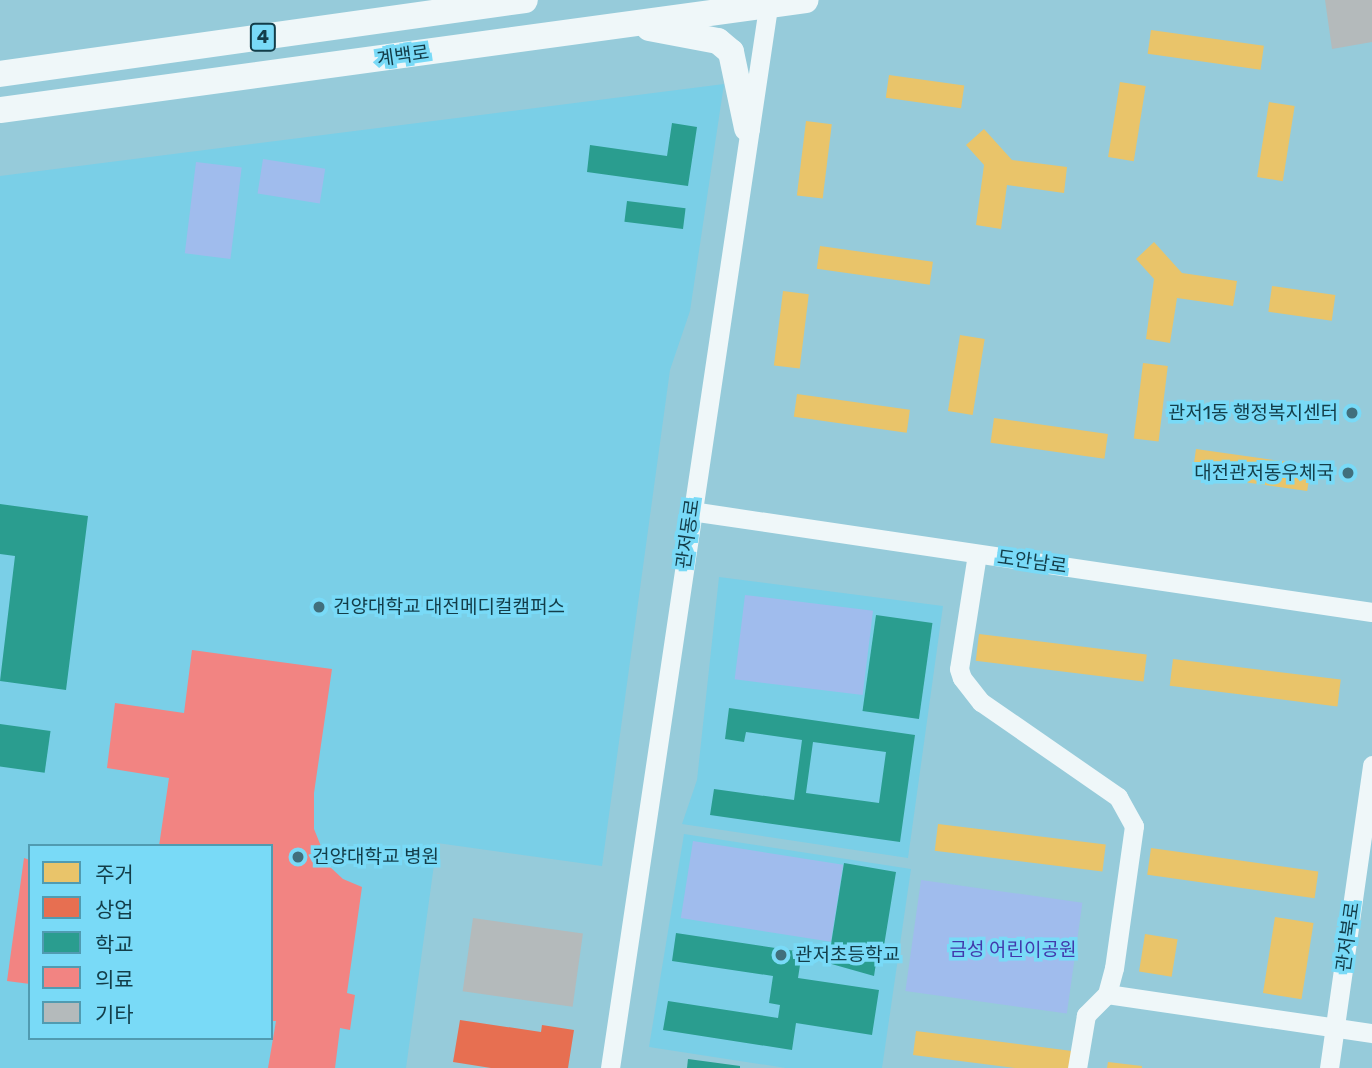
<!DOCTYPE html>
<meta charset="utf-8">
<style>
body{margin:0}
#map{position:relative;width:1372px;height:1068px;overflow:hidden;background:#96cbda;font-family:Rubik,"Noto Sans KR",sans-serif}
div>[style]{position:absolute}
.built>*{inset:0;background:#7acfe7}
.green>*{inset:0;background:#a0bced;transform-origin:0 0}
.homes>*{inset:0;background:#e9c46a;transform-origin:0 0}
.shops>*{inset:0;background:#e76f51}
.schools>*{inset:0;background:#2a9d8f;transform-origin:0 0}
.health>*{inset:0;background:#f28482}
.building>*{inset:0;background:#b4babb;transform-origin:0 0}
.minor>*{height:19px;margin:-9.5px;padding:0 9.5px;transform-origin:9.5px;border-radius:9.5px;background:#eff7f9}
.major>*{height:26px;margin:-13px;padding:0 13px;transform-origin:13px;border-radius:13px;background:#eff7f9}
.dots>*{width:19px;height:19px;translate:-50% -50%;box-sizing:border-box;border:4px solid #79daf7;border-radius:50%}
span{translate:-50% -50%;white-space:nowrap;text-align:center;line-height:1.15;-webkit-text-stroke:7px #79daf7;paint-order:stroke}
.shield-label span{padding:2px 5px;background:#79daf7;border:2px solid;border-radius:5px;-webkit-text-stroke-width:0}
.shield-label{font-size:18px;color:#133d49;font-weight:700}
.street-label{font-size:19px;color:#133d49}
.poi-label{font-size:19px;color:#133d49}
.right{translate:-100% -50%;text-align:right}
.left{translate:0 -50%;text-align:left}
.park-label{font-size:19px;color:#423aac}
.legend{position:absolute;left:28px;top:844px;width:245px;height:196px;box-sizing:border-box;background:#79daf7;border:2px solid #509bb1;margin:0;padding:9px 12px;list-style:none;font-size:21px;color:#133d49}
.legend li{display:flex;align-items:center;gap:14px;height:35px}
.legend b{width:35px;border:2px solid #509bb1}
</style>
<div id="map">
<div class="built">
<div style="clip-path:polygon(evenodd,724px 84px,690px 311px,670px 370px,602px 866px,437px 843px,406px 1068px,0 1068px,0 176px,724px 84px,30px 846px,271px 846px,271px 1038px,30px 1038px,30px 846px)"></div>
<div style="clip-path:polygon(719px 577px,943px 606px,908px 858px,682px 824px,697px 780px)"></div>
<div style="clip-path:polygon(684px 834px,911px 869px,882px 1068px,786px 1068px,649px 1047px)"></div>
</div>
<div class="green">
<div style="left:263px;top:159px;width:63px;height:35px;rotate:9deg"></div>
<div style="left:196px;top:162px;width:46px;height:92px;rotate:7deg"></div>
<div style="left:745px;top:595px;width:129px;height:85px;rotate:7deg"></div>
<div style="left:693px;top:841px;width:152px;height:78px;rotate:9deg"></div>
<div style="left:921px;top:880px;width:163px;height:112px;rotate:8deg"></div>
</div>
<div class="homes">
<div style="left:1151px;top:30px;width:114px;height:24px;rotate:8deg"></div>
<div style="left:889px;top:75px;width:76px;height:23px;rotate:8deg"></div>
<div style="left:1120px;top:82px;width:26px;height:76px;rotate:9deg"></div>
<div style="left:1269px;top:102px;width:26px;height:76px;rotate:9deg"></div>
<div style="left:806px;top:121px;width:26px;height:75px;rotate:7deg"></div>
<div style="clip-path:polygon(984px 129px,1012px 160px,1067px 167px,1064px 193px,1007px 185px,1001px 229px,976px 225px,984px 165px,966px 145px)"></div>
<div style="clip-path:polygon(1154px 242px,1182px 273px,1237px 281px,1233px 306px,1177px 298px,1170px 343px,1146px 339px,1154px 279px,1136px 259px)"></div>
<div style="left:820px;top:246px;width:114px;height:23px;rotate:8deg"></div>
<div style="left:1272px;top:286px;width:64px;height:26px;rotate:8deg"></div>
<div style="left:783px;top:291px;width:26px;height:75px;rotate:7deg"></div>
<div style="left:960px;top:335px;width:25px;height:77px;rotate:9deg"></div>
<div style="left:1143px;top:363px;width:25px;height:76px;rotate:7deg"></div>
<div style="left:797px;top:394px;width:114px;height:23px;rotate:8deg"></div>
<div style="left:994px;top:418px;width:115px;height:25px;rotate:8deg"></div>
<div style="left:1196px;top:449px;width:116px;height:26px;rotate:8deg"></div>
<div style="left:979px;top:634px;width:169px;height:27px;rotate:7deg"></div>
<div style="left:1173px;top:659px;width:169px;height:27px;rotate:7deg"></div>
<div style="left:938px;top:824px;width:169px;height:27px;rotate:7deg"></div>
<div style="left:1151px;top:848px;width:169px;height:27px;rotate:8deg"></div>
<div style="left:1275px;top:917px;width:39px;height:77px;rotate:9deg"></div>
<div style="left:1145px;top:934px;width:33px;height:38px;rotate:9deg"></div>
<div style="clip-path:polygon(916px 1031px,1072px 1051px,1070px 1068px,1015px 1068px,913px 1055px)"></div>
<div style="clip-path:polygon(1108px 1062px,1142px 1066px,1142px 1068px,1107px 1068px)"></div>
</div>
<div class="shops">
<div style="clip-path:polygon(460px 1020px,541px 1032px,542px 1025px,574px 1030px,568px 1068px,491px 1068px,453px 1062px)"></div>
</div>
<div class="schools">
<div style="clip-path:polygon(672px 123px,697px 127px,688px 186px,587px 172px,590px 145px,667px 156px)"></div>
<div style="left:627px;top:201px;width:59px;height:21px;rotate:7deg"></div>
<div style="clip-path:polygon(0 504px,88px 516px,66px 690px,0 681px,15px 556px,0 554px)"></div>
<div style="left:876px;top:615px;width:57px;height:97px;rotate:8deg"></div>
<div style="clip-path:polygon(evenodd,729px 708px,915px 735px,900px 842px,710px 815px,714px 789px,794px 800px,802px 740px,746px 732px,744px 742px,725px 739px,729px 708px,813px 742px,886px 752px,879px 803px,806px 793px,813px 742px)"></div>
<div style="left:0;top:724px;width:51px;height:42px;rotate:8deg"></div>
<div style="clip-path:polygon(844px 863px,896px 872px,882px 958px,877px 957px,874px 976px,828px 963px)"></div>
<div style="clip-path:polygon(676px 933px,802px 952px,798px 978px,879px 990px,872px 1035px,796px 1023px,792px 1050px,663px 1030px,668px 1001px,778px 1018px,780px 1005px,769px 1003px,773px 976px,672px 961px)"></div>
<div style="clip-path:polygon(688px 1059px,740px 1066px,740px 1068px,687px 1068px)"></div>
</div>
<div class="health">
<div style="clip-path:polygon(192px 650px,332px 669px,314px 793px,314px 829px,329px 866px,343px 879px,362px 887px,347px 993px,355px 995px,350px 1030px,340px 1028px,335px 1068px,268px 1068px,276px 1021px,271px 1021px,271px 846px,159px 846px,169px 778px,107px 768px,115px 703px,184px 713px)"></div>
<div style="clip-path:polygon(24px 858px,30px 860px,30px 984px,7px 981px)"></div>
</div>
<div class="building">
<div style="clip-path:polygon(1325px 0,1372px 0,1372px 42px,1332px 49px)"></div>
<div style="left:473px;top:918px;width:111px;height:74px;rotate:8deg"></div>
</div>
<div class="minor">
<div style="left:691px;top:511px;width:688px;rotate:8.44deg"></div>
<div style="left:977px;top:554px;width:116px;rotate:98.9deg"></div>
<div style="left:959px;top:669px;width:9px;rotate:72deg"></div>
<div style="left:962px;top:678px;width:31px;rotate:52deg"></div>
<div style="left:981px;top:702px;width:167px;rotate:34.7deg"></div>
<div style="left:1118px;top:797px;width:33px;rotate:61deg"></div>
<div style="left:1134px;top:826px;width:143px;rotate:98deg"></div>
<div style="left:1114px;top:968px;width:27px;rotate:105deg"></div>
<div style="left:1107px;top:994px;width:30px;rotate:135deg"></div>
<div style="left:1086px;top:1015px;width:54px;rotate:99.6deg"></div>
<div style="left:1107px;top:994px;width:268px;rotate:8.4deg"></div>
<div style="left:610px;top:1068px;width:1080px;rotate:-81.53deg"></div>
<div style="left:1329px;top:1068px;width:306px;rotate:-81.9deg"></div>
</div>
<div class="major">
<div style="left:649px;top:28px;width:70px;rotate:10.7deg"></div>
<div style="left:718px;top:41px;width:17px;rotate:40deg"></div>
<div style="left:731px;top:52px;width:78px;rotate:78.1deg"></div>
<div style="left:0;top:74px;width:530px;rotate:-8.02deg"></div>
<div style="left:0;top:110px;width:813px;rotate:-7.77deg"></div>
</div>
<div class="dots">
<div style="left:1352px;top:413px;background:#416f7c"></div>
<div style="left:1348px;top:473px;background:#416f7c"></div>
<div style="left:319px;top:607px;background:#416f7c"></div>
<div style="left:298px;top:857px;background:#416f7c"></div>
<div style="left:781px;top:955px;background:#416f7c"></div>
</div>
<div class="shield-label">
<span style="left:263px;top:37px">4</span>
</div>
<div class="street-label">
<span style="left:403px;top:56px;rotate:-8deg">계백로</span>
<span style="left:688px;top:534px;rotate:-82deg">관저동로</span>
<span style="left:1032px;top:562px;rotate:8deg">도안남로</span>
<span style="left:1348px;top:937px;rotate:-82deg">관저북로</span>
</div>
<div class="poi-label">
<span class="right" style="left:1338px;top:413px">관저1동 행정복지센터</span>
<span class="right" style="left:1334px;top:473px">대전관저동우체국</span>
<span class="left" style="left:333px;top:607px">건양대학교 대전메디컬캠퍼스</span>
<span class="left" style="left:312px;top:857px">건양대학교 병원</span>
<span class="left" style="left:795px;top:955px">관저초등학교</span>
</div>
<div class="park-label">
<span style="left:1013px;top:950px">금성 어린이공원</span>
</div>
<ul class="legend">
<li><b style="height:19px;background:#e9c46a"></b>주거</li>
<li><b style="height:19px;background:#e76f51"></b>상업</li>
<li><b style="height:19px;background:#2a9d8f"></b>학교</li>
<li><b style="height:19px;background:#f28482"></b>의료</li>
<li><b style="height:19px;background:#b4babb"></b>기타</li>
</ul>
</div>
